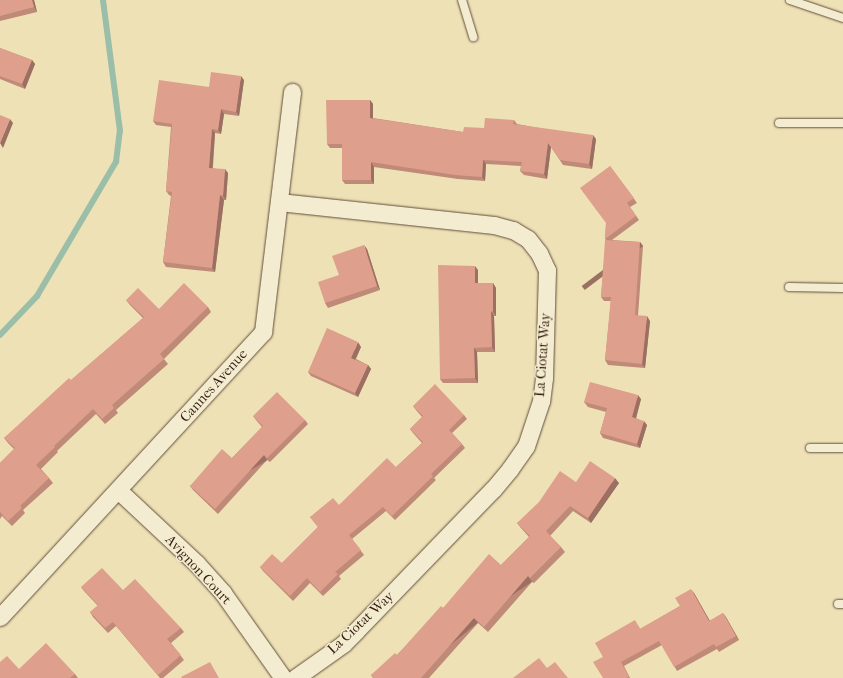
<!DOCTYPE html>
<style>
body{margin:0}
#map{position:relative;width:843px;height:678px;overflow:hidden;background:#eee1b6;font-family:"IM FELL French Canon",serif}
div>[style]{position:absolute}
.stream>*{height:6px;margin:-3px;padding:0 3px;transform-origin:3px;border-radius:3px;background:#9bbea8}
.roads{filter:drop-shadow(0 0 1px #614e39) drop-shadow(0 0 1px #614e39)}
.lane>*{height:8px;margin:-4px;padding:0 4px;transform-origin:4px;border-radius:4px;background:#f4ecd0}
.street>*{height:17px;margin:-8.5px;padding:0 8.5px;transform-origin:8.5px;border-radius:8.5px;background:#f4ecd0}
.wall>*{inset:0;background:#bf8a78}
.shaded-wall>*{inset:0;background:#9b7062;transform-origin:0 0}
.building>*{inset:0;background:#dea08c}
span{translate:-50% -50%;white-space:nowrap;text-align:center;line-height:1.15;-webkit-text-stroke:3px #f4ecd0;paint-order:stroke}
.street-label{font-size:14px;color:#321d0f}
</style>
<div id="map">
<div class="stream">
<div style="left:0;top:335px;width:54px;rotate:-46.5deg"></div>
<div style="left:37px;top:296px;width:156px;rotate:-59.5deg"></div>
<div style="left:116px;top:162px;width:31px;rotate:-83deg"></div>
<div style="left:120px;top:131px;width:132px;rotate:-97.4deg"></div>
</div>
<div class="roads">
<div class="lane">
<div style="left:462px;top:0;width:39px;rotate:73deg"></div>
<div style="left:790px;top:0;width:56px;rotate:18.8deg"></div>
<div style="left:779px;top:123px;width:64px"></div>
<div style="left:789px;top:287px;width:54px;rotate:1.1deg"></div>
<div style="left:810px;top:448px;width:33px"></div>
<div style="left:838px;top:604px;width:5px"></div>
</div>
<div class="street">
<div style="left:279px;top:202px;width:216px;rotate:6.1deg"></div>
<div style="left:494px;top:225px;width:20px;rotate:15deg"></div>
<div style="left:513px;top:230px;width:17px;rotate:31deg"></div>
<div style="left:528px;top:239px;width:18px;rotate:52deg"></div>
<div style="left:539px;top:253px;width:19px;rotate:65deg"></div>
<div style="left:547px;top:270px;width:108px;rotate:91.6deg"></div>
<div style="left:544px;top:378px;width:23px;rotate:97deg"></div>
<div style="left:541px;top:401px;width:47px;rotate:108.4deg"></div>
<div style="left:526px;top:446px;width:28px;rotate:125deg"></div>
<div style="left:510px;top:469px;width:26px;rotate:130deg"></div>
<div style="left:493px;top:489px;width:197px;rotate:134deg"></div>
<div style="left:356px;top:631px;width:18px;rotate:135deg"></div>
<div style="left:343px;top:644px;width:59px;rotate:144.7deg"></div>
<div style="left:118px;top:490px;width:108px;rotate:43.1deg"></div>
<div style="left:197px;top:564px;width:39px;rotate:48deg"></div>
<div style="left:223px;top:593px;width:104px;rotate:54.8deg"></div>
<div style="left:0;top:617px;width:388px;rotate:-47.3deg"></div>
<div style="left:263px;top:332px;width:242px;rotate:-83.1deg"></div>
</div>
</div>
<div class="wall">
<div style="clip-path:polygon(0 0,34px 0,37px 12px,0 21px)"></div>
<div style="clip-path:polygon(0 48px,32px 60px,35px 64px,25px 89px,0 79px)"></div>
<div style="clip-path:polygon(244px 80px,239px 116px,224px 114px,221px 134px,215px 133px,213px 168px,228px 173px,226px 200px,224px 200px,215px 272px,166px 267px,163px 262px,171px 196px,169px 195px,166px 191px,171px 127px,156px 125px,153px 121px,209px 87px)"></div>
<div style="clip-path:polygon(370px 100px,373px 104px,373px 118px,463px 132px,484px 128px,514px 120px,517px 124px,596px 139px,592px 169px,563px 165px,551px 147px,547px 179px,524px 175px,520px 171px,521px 166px,486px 164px,485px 181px,458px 179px,374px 167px,374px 184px,345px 184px,342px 180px,342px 148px,330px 148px,327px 144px)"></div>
<div style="clip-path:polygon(610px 166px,637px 203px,630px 207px,639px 220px,612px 240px,640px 242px,643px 246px,638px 316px,650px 321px,645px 368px,608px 365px,605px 360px,611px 301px,604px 301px,601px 297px,606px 240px,605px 239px)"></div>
<div style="clip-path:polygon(367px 249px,380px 290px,328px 308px,325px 303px,339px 275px)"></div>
<div style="clip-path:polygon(478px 270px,478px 283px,493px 283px,496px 288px,496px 316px,494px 316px,495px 352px,477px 352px,478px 383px,443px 383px,440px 379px)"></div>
<div style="clip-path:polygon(126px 300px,159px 309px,208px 307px,211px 312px,164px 359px,168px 364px,116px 410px,118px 413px,105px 424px,96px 414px,57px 451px,58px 452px,41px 469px,49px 478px,53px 483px,23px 510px,25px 513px,12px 526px,2px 516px,0 519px,0 463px,14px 449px,8px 443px,4px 438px,143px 318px,130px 305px)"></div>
<div style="clip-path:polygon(361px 347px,356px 359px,368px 365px,371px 369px,358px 397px,311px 376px,308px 372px)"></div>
<div style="clip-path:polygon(641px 399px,636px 418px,647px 425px,640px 448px,603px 438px,600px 433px,606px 412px,588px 407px,584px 402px)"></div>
<div style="clip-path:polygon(413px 406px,464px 415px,467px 419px,452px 433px,462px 444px,465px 448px,434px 478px,436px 480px,395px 520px,386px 511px,352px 539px,364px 555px,339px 576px,341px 579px,323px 596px,310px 583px,293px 601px,263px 571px,260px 567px,282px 563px,318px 527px,310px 517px,339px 505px,396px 467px,422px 443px,413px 433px,410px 429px,422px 417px,416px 410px)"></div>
<div style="clip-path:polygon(253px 416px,305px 420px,308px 424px,270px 462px,267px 460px,218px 514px,193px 490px,190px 486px,232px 458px,262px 427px,256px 420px)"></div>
<div style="clip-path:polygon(576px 482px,619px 483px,591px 523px,573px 511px,550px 536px,561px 547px,565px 552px,534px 583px,532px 582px,488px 632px,478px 623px,429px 678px,373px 678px,371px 675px,397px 655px,443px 608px,501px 565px,529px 537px,521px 528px,517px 523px)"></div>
<div style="clip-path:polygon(81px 587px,123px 590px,181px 628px,184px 632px,171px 643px,184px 660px,163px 678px,160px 678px,116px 626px,108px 633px,93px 617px,90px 612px,98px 606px,84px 591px)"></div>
<div style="clip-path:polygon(694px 593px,710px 621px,723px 613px,739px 640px,719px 652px,717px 649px,677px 671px,662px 645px,624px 666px,630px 678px,603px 678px,603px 657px,638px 625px,640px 629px,680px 606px)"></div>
<div style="clip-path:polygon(19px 669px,75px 674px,78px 678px,0 678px)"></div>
</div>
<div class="shaded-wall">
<div style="clip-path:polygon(32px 0,34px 0,37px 12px,34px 7px)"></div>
<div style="clip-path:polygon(32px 60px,35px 64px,25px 89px,22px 84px)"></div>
<div style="clip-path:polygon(241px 76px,244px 80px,239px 116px,236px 112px)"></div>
<div style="clip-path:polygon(370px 100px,373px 104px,373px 122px,370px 118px)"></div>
<div style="clip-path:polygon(221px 109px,224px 114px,221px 134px,218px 130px)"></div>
<div style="clip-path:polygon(10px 119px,13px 123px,3px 148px,0 143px)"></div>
<div style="clip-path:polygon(212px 129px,215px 133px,212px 172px,209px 168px)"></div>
<div style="clip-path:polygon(593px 135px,596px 139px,592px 169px,589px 164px)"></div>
<div style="clip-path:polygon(548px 143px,551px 147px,547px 179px,544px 174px)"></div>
<div style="clip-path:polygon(483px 160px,486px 164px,485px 181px,482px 177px)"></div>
<div style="clip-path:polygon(371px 162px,374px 167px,374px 184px,371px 180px)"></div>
<div style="clip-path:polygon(225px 169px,228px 173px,226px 200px,223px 196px)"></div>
<div style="clip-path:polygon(220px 195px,224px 200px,215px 272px,212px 268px)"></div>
<div style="left:640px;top:242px;width:5px;height:73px;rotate:53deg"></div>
<div style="clip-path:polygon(364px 245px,367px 249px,380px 290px,377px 286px)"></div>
<div style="clip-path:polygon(475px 266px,478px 270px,478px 288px,475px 283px)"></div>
<div style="clip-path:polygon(493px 283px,496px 288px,496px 316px,493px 312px)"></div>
<div style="clip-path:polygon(491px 311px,494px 316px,495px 352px,492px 347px)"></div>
<div style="clip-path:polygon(647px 316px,650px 321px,645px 368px,642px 364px)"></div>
<div style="clip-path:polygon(358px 342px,361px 347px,354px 362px,351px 358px)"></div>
<div style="clip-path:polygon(474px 348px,477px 352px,478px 383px,475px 378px)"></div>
<div style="clip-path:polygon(368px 365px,371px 369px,358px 397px,355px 393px)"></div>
<div style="clip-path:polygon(638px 395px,641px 399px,635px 422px,632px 417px)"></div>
<div style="clip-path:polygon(644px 421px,647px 425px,640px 448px,637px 444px)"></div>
<div style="left:264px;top:455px;width:6px;height:73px;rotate:59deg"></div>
<div style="clip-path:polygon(615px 478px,619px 483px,591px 523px,588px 518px)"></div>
<div style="left:528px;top:576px;width:7px;height:67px;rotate:56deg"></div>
<div style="clip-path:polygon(691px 589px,694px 593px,712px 625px,709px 621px)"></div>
<div style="clip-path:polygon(723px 613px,726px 617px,739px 640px,736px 636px)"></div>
<div style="left:474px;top:618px;width:6px;height:80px;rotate:51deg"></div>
</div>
<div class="building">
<div style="clip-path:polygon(0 0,32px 0,34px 7px,0 16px)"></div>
<div style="clip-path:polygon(0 48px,32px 60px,22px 84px,0 76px)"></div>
<div style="clip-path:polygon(211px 72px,241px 76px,236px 112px,221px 109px,218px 130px,212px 129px,209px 168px,225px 169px,223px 196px,220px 195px,212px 268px,163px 262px,172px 192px,166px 191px,172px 124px,153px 121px,159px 80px,209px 87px)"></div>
<div style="clip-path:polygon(326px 100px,370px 100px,370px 118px,463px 132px,464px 127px,484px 128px,485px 118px,514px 120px,513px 124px,593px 135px,589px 164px,560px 160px,548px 143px,544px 174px,520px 171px,522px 162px,483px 160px,482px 177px,455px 175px,371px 162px,371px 180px,342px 180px,342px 144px,327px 144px)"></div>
<div style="clip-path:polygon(0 115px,10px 119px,0 143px)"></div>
<div style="clip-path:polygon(610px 166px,634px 198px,627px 203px,636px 216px,605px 239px,606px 223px,580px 188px)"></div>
<div style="clip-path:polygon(605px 240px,640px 242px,635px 315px,647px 316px,642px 364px,605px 360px,611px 297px,601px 297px)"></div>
<div style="clip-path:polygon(364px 245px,377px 286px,325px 303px,318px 282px,339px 275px,332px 256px)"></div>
<div style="clip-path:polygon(438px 265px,475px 266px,475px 283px,493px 283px,493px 312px,491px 311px,492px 347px,474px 348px,475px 378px,440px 379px)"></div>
<div style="clip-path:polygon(184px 283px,208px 307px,160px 354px,164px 359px,112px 405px,114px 408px,102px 419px,93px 409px,54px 446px,55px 447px,36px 465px,49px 478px,20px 506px,22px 508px,8px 521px,0 512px,0 463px,15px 448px,4px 438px,69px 378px,71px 380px,144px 317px,126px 300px,138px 288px,159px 309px)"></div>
<div style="clip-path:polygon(327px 328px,358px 342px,351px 358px,368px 365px,355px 393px,308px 372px)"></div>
<div style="clip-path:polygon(590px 382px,638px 395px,632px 417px,644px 421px,637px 444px,600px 433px,607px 408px,584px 402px)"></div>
<div style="clip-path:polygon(435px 384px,464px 415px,449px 430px,462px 444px,431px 474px,433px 476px,392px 516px,383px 507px,349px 535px,361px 550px,335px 572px,338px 574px,320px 592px,307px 578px,290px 596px,260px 567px,272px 554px,282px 563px,318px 527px,310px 517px,333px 498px,339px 505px,387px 458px,396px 467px,423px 442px,410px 429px,423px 416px,413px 406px)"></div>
<div style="clip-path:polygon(277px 392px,305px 420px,267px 458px,264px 455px,215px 509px,190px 486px,222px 449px,232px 458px,263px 426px,253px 416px)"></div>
<div style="clip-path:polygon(590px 461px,615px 478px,588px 518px,570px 506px,546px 531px,561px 547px,530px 578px,528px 576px,484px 627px,474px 618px,421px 678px,373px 678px,371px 675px,395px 653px,397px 655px,441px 606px,443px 608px,489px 554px,501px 565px,530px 536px,517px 523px,539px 502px,560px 471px,576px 482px)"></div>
<div style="clip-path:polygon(102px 568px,123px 590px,135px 579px,181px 628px,167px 639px,181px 655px,158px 675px,113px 622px,105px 628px,90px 612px,98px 605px,81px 587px)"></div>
<div style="clip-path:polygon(691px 589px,709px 621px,723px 613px,736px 636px,716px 647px,714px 644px,674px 667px,659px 641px,621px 662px,629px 677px,626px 678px,603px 678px,593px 662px,603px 657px,595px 643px,635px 620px,640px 629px,680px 606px,675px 598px)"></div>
<div style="clip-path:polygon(46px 643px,75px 674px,70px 678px,0 678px,0 662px,7px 656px,19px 669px)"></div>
<div style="clip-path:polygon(539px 658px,547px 668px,555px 662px,568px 678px,513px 678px)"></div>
<div style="clip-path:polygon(210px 662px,219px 678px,182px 678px,181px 677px)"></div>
</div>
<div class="street-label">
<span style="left:543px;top:355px;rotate:-86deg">La Ciotat Way</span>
<span style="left:214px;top:386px;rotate:-48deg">Cannes Avenue</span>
<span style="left:198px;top:570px;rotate:47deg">Avignon Court</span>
<span style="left:361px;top:623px;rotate:-43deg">La Ciotat Way</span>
</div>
</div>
